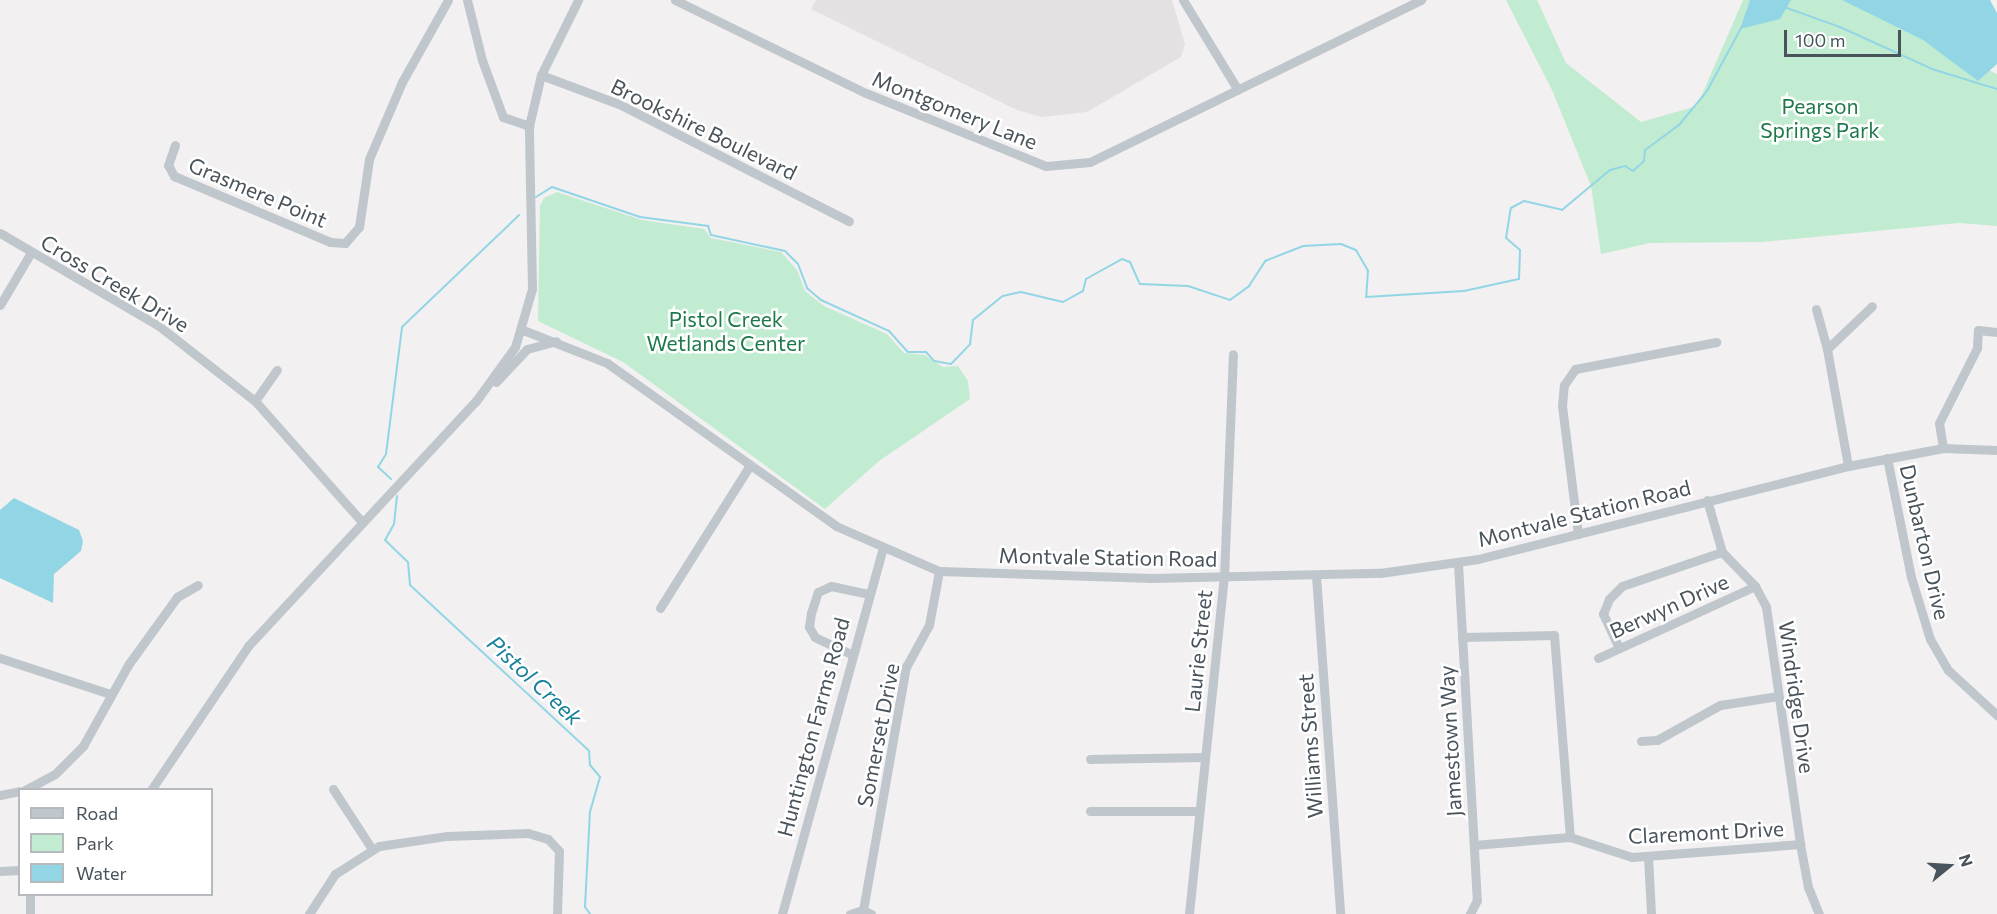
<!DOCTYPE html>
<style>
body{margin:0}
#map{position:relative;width:1997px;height:914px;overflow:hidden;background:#f2f0f0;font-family:Commissioner,sans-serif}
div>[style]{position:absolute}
.education>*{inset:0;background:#e3e1e1}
.green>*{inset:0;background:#c2ecd1}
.water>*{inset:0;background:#92d6e6}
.stream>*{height:2px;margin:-1px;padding:0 1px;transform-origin:1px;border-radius:1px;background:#92d6e6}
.minor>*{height:9px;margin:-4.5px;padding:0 4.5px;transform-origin:4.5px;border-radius:4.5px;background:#bfc7cd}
span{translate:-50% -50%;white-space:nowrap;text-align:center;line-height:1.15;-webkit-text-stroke:5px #fff;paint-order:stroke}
.park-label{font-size:21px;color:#1e794a}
.street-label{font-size:21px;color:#49535c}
.water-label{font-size:22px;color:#17809a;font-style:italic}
.legend{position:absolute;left:18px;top:788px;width:195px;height:108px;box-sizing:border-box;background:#fff;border:2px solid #b6babe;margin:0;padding:8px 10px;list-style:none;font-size:18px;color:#49535c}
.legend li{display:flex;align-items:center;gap:12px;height:30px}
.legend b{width:30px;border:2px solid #b6babe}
.north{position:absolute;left:1919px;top:836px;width:60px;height:60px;-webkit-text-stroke:4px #fff;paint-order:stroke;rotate:72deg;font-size:16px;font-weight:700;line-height:24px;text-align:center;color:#49535c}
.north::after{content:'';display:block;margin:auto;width:21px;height:27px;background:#49535c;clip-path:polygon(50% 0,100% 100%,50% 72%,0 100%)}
.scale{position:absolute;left:1784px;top:30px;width:117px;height:27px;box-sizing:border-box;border:3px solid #49535c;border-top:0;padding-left:8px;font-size:18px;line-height:21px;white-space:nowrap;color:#49535c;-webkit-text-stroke:4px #fff;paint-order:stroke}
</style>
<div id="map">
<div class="education">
<div style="clip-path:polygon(816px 0,1172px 0,1185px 44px,1181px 57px,1087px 112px,1041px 117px,1017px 110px,811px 9px)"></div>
</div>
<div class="green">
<div style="clip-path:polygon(1506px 0,1537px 0,1566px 63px,1641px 122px,1697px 106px,1743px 0,1844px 0,1859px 7px,1997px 74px,1997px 226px,1959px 223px,1762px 242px,1650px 243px,1601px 254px,1591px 186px,1552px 90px)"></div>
<div style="clip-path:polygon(557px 192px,642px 220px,704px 229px,711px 238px,781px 252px,797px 270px,805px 291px,824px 306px,887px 334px,904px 353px,925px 355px,943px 367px,958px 366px,968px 381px,970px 399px,879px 461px,825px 509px,623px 362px,538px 321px,540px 206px,544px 198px)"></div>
</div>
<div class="water">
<div style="clip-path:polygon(1750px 0,1791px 0,1780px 19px,1740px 29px)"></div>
<div style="clip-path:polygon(1842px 0,1990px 0,1997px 13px,1997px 64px,1978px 81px,1923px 40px)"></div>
<div style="clip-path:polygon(14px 498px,79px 530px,83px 541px,81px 551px,54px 574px,53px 603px,0 578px,0 510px)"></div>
</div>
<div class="stream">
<div style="left:1784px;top:7px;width:59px;rotate:19.7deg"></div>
<div style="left:1840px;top:27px;width:101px;rotate:24.5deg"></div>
<div style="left:1932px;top:69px;width:68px;rotate:17.1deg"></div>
<div style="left:536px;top:197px;width:19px;rotate:-32deg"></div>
<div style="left:552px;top:187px;width:93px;rotate:18.8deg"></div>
<div style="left:640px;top:217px;width:69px;rotate:7.5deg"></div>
<div style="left:708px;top:226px;width:9px;rotate:72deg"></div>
<div style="left:711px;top:235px;width:76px;rotate:12.2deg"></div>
<div style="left:785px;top:251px;width:18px;rotate:45deg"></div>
<div style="left:798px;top:264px;width:26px;rotate:69deg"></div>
<div style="left:807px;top:288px;width:18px;rotate:41deg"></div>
<div style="left:821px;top:300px;width:75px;rotate:24.5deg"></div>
<div style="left:889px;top:331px;width:28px;rotate:48deg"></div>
<div style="left:908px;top:352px;width:18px"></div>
<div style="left:926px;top:352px;width:12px;rotate:48deg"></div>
<div style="left:934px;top:361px;width:17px;rotate:10deg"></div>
<div style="left:951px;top:364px;width:28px;rotate:-46deg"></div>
<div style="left:970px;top:344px;width:24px;rotate:-83deg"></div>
<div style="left:973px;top:320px;width:38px;rotate:-39deg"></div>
<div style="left:1003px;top:296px;width:18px;rotate:-13deg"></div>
<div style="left:1021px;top:292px;width:43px;rotate:13.4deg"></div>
<div style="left:1063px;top:302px;width:23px;rotate:-29deg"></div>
<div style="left:1083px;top:291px;width:12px;rotate:-76deg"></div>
<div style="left:1086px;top:279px;width:41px;rotate:-29.1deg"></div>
<div style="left:1122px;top:259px;width:9px;rotate:21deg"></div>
<div style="left:1130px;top:262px;width:24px;rotate:66deg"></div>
<div style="left:1140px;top:284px;width:48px;rotate:2.4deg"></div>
<div style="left:1188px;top:286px;width:44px;rotate:18.4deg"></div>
<div style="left:1230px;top:300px;width:24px;rotate:-36deg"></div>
<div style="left:1249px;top:286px;width:30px;rotate:-57deg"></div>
<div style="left:1265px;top:261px;width:41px;rotate:-21.5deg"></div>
<div style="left:1303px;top:246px;width:38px;rotate:-3deg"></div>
<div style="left:1341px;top:244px;width:16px;rotate:22deg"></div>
<div style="left:1356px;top:250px;width:24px;rotate:60deg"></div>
<div style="left:1368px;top:271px;width:26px;rotate:94deg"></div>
<div style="left:1366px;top:297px;width:98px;rotate:-3.5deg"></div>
<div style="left:1464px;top:291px;width:56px;rotate:-12.3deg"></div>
<div style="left:1519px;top:279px;width:29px;rotate:-88deg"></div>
<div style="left:1520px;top:250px;width:18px;rotate:-139deg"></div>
<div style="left:1506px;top:238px;width:30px;rotate:-81deg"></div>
<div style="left:1511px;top:208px;width:15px;rotate:-28deg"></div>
<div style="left:1524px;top:201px;width:39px;rotate:13deg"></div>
<div style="left:1562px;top:210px;width:62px;rotate:-39.8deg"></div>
<div style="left:1610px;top:170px;width:16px;rotate:-15deg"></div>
<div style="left:1625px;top:166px;width:9px;rotate:32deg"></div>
<div style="left:1633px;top:171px;width:15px;rotate:-42deg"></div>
<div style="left:1644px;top:161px;width:11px;rotate:-85deg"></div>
<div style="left:1645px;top:150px;width:42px;rotate:-36.3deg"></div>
<div style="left:1679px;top:125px;width:44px;rotate:-50.5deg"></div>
<div style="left:1707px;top:91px;width:72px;rotate:-61.6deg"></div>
<div style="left:391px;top:479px;width:18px;rotate:-137deg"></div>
<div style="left:378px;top:467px;width:15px;rotate:-58deg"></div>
<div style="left:386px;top:454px;width:128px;rotate:-82.8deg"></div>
<div style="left:402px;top:327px;width:162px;rotate:-43.7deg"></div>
<div style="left:397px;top:496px;width:28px;rotate:96deg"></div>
<div style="left:394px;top:524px;width:18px;rotate:119deg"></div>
<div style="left:385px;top:540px;width:32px;rotate:44deg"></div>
<div style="left:408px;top:562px;width:23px;rotate:85deg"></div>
<div style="left:410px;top:585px;width:244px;rotate:42.8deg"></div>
<div style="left:589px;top:751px;width:14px;rotate:86deg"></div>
<div style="left:590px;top:765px;width:16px;rotate:50deg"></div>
<div style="left:600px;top:777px;width:35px;rotate:106deg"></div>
<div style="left:590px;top:811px;width:96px;rotate:93deg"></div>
<div style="left:585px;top:907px;width:9px;rotate:54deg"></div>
</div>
<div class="minor">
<div style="left:467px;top:0;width:62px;rotate:76deg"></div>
<div style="left:482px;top:60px;width:61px;rotate:69.8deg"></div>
<div style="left:503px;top:117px;width:28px;rotate:19deg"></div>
<div style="left:675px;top:0;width:212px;rotate:26deg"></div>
<div style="left:866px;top:93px;width:194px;rotate:22.1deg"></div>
<div style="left:1046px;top:166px;width:44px;rotate:-5.2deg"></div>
<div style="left:1090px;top:162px;width:369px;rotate:-26.1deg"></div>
<div style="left:1183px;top:0;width:105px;rotate:58.6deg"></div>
<div style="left:541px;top:75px;width:83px;rotate:20.4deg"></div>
<div style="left:619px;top:104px;width:258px;rotate:27deg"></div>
<div style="left:175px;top:145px;width:21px;rotate:109deg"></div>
<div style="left:168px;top:165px;width:13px;rotate:61deg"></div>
<div style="left:174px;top:176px;width:169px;rotate:22.9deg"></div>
<div style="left:330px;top:242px;width:15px;rotate:4deg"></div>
<div style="left:345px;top:243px;width:21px;rotate:-49deg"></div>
<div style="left:359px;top:227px;width:69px;rotate:-81.6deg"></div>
<div style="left:369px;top:159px;width:84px;rotate:-66.8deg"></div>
<div style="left:402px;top:82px;width:94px;rotate:-60.7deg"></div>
<div style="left:0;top:233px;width:184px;rotate:30.3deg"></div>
<div style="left:159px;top:326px;width:122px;rotate:38deg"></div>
<div style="left:255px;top:401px;width:160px;rotate:48.5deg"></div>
<div style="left:0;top:305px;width:59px;rotate:-59.5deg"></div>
<div style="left:1816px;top:309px;width:41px;rotate:74.6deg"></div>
<div style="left:1827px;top:349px;width:62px;rotate:-43.7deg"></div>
<div style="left:523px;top:330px;width:90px;rotate:21.4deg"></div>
<div style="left:607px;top:363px;width:281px;rotate:35.4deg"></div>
<div style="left:836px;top:526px;width:112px;rotate:23.6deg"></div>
<div style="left:939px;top:571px;width:213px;rotate:1.9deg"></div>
<div style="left:1152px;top:578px;width:228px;rotate:-1.3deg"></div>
<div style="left:1380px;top:573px;width:99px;rotate:-8.1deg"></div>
<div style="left:1478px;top:559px;width:382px;rotate:-14.1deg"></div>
<div style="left:1848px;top:466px;width:97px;rotate:-10.7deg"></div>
<div style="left:1943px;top:448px;width:54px;rotate:2.1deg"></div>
<div style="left:1827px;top:349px;width:119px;rotate:79.8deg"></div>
<div style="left:496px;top:382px;width:45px;rotate:-46.8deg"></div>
<div style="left:527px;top:349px;width:30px;rotate:-15deg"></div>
<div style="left:255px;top:401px;width:38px;rotate:-55deg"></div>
<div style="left:1943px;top:448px;width:25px;rotate:-99deg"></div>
<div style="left:1939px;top:423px;width:84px;rotate:-63.1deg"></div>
<div style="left:1977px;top:348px;width:18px;rotate:-87deg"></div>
<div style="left:1978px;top:330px;width:19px;rotate:6deg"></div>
<div style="left:1887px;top:458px;width:121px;rotate:78.6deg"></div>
<div style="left:1911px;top:577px;width:65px;rotate:73deg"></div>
<div style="left:1930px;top:639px;width:36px;rotate:60deg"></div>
<div style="left:1948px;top:670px;width:67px;rotate:42.6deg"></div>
<div style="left:1707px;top:500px;width:54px;rotate:73.9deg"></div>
<div style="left:1722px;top:552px;width:47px;rotate:45.9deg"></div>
<div style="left:1755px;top:586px;width:24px;rotate:62deg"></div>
<div style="left:1766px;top:607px;width:239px;rotate:81.8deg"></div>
<div style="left:1800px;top:844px;width:44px;rotate:79.5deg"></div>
<div style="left:1808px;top:887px;width:29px;rotate:68deg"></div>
<div style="left:1578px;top:534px;width:129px;rotate:-97.1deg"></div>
<div style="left:1562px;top:406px;width:21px;rotate:-85deg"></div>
<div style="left:1564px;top:385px;width:19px;rotate:-55deg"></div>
<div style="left:1575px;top:369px;width:144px;rotate:-10.8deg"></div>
<div style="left:1458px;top:563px;width:338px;rotate:86.8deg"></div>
<div style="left:1477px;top:900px;width:16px;rotate:117deg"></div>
<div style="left:1316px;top:576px;width:339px;rotate:85.9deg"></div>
<div style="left:660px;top:608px;width:169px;rotate:-57.8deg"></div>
<div style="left:1462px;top:637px;width:92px;rotate:-1.2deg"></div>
<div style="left:1554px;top:635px;width:203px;rotate:85.5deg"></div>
<div style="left:1619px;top:648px;width:38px;rotate:-115deg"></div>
<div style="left:1603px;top:614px;width:16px;rotate:-68deg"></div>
<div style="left:1609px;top:599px;width:18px;rotate:-45deg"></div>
<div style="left:1622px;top:586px;width:106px;rotate:-18.8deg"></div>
<div style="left:851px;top:654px;width:40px;rotate:-155deg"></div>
<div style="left:815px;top:637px;width:12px;rotate:-121deg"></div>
<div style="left:809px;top:627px;width:14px;rotate:-82deg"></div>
<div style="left:811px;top:613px;width:22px;rotate:-72deg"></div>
<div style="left:818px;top:592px;width:14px;rotate:-25deg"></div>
<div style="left:831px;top:586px;width:38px;rotate:12deg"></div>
<div style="left:0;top:658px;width:116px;rotate:18.1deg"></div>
<div style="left:1598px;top:658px;width:173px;rotate:-24.6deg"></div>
<div style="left:1641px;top:741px;width:16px;rotate:-4deg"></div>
<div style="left:1657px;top:740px;width:72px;rotate:-29.1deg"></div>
<div style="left:1720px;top:705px;width:59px;rotate:-8.8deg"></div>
<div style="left:1090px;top:759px;width:115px;rotate:-1deg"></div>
<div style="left:333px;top:789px;width:72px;rotate:57deg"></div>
<div style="left:25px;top:790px;width:34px;rotate:-28deg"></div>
<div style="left:55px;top:774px;width:40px;rotate:-45deg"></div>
<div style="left:83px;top:746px;width:93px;rotate:-60.9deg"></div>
<div style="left:128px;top:665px;width:84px;rotate:-54.2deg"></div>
<div style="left:177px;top:597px;width:24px;rotate:-30deg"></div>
<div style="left:151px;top:790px;width:174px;rotate:-56deg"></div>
<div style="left:248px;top:646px;width:335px;rotate:-47.1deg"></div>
<div style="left:476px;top:401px;width:67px;rotate:-54.2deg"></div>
<div style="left:515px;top:347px;width:60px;rotate:-73.7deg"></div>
<div style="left:532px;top:289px;width:163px;rotate:-91.1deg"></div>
<div style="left:529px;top:126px;width:52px;rotate:-76.8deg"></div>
<div style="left:541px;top:75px;width:84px;rotate:-63.7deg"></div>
<div style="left:0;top:795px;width:20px;rotate:-11deg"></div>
<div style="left:1090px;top:811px;width:109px"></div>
<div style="left:1474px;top:845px;width:96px;rotate:-4.8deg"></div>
<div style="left:1570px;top:837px;width:65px;rotate:17.9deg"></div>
<div style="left:1632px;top:857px;width:169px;rotate:-4.4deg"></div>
<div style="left:1648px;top:856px;width:58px;rotate:87deg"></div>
<div style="left:0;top:871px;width:20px;rotate:-3deg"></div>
<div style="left:30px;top:894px;width:20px;rotate:90deg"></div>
<div style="left:863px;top:910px;width:247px;rotate:-80deg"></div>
<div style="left:906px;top:667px;width:48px;rotate:-61.3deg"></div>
<div style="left:929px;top:625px;width:55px;rotate:-79.5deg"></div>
<div style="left:309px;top:914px;width:48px;rotate:-57deg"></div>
<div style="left:335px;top:874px;width:52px;rotate:-32.5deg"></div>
<div style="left:379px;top:846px;width:69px;rotate:-8.4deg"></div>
<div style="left:447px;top:836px;width:81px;rotate:-2.1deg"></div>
<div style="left:528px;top:833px;width:21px;rotate:17deg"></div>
<div style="left:548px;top:839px;width:16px;rotate:47deg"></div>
<div style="left:559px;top:851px;width:63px;rotate:91.8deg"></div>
<div style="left:782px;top:914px;width:377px;rotate:-74.6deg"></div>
<div style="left:850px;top:914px;width:14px;rotate:-17deg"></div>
<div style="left:863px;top:910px;width:9px;rotate:27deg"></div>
<div style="left:1189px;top:914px;width:339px;rotate:-84.1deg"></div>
<div style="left:1224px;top:577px;width:223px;rotate:-87.7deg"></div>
</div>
<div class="park-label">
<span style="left:1820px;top:118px">Pearson<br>Springs Park</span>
<span style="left:726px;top:331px">Pistol Creek<br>Wetlands Center</span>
</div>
<div class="street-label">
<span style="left:955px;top:110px;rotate:22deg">Montgomery Lane</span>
<span style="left:704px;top:129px;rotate:26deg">Brookshire Boulevard</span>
<span style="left:258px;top:192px;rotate:23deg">Grasmere Point</span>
<span style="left:115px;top:283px;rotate:31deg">Cross Creek Drive</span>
<span style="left:1584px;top:513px;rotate:-14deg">Montvale Station Road</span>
<span style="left:1925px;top:542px;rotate:77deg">Dunbarton Drive</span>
<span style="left:1108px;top:557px;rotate:1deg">Montvale Station Road</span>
<span style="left:1669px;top:606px;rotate:-24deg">Berwyn Drive</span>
<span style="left:1198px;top:651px;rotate:-84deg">Laurie Street</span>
<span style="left:1797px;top:697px;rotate:82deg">Windridge Drive</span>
<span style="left:813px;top:727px;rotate:-75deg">Huntington Farms Road</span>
<span style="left:878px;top:735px;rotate:-79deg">Somerset Drive</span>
<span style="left:1450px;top:741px;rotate:-93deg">Jamestown Way</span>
<span style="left:1310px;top:746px;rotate:-94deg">Williams Street</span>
<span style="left:1706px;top:832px;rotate:-3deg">Claremont Drive</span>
</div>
<div class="water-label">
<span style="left:535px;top:680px;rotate:43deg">Pistol Creek</span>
</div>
<ul class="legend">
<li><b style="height:8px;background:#bfc7cd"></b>Road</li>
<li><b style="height:16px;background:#c2ecd1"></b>Park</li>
<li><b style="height:16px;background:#92d6e6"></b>Water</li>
</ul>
<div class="north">N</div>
<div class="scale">100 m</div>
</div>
